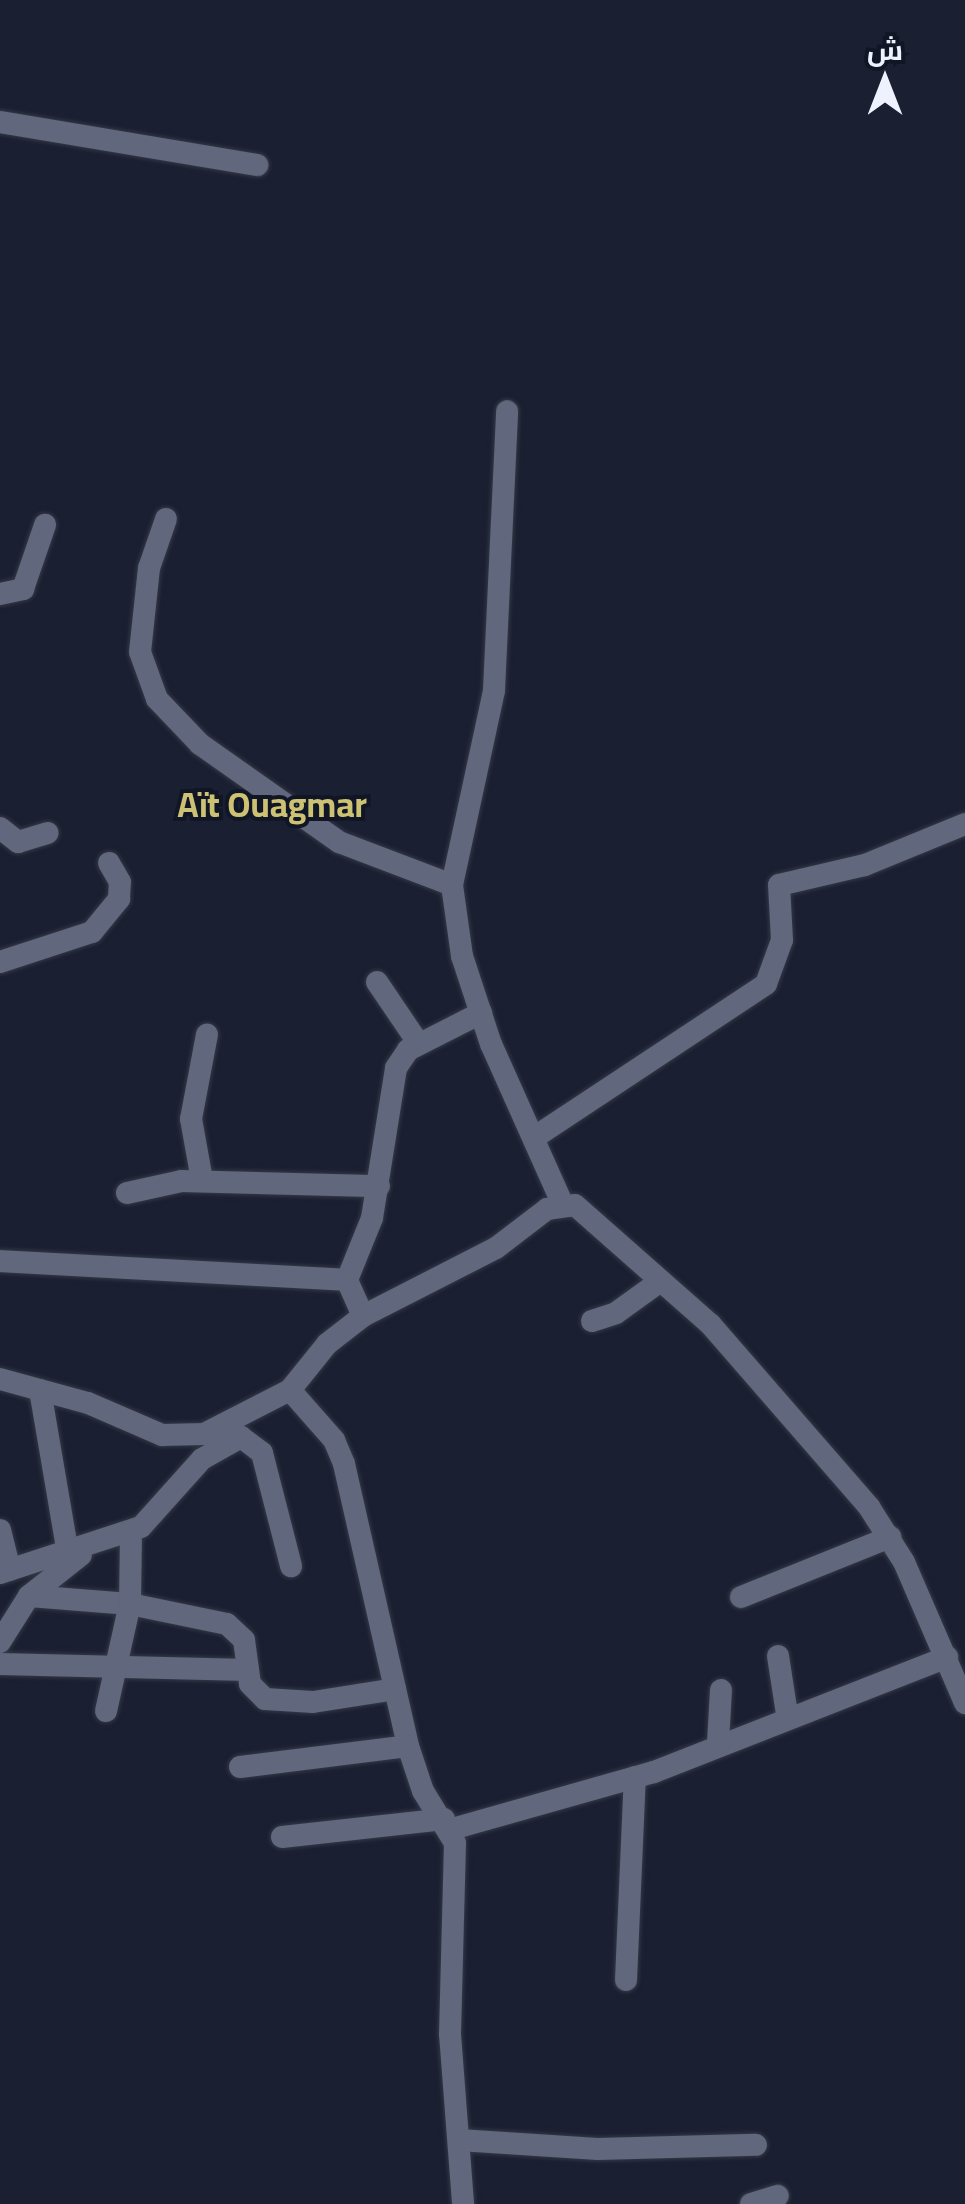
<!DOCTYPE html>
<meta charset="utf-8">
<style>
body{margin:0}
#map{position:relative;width:965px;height:2204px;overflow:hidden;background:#1a1f31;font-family:Georgia,Cairo,serif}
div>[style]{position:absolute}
.roads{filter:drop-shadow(0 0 2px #343846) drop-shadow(0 0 2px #343846)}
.minor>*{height:22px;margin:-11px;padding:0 11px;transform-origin:11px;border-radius:11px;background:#61677c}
span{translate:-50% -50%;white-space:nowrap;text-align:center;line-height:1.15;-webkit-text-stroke:8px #111626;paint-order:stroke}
.quarter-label{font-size:35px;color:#cdc274;font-weight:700}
.north{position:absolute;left:835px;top:30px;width:100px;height:100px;-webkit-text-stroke:8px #111626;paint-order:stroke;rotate:0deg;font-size:28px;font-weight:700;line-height:40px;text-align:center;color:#eef2fe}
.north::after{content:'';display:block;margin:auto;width:35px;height:45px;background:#eef2fe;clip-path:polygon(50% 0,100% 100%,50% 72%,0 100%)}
</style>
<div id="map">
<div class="roads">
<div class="minor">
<div style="left:0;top:122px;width:261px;rotate:9.5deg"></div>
<div style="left:166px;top:519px;width:52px;rotate:109.1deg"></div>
<div style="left:149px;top:568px;width:84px;rotate:96.1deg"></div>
<div style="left:140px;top:652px;width:50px;rotate:70.1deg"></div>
<div style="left:157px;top:699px;width:62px;rotate:46.3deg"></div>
<div style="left:200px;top:744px;width:170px;rotate:35.2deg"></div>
<div style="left:339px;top:842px;width:121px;rotate:20.8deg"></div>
<div style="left:452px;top:885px;width:72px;rotate:82deg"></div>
<div style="left:462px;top:956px;width:93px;rotate:71.8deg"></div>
<div style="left:491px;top:1044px;width:176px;rotate:65.9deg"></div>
<div style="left:0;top:594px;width:24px;rotate:-12deg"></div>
<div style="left:23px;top:589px;width:68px;rotate:-71deg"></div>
<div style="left:0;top:828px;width:23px;rotate:38deg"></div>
<div style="left:18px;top:842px;width:31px;rotate:-17deg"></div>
<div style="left:452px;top:885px;width:199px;rotate:-77.8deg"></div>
<div style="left:494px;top:690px;width:279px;rotate:-87.3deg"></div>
<div style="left:0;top:962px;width:97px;rotate:-18.1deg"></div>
<div style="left:92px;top:932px;width:43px;rotate:-50.7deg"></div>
<div style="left:119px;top:899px;width:17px;rotate:-87deg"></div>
<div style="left:120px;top:882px;width:22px;rotate:-120deg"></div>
<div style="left:377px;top:982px;width:75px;rotate:55.9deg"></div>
<div style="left:535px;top:1137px;width:277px;rotate:-33.5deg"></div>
<div style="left:766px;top:984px;width:47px;rotate:-70deg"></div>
<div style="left:782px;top:940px;width:55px;rotate:-93.1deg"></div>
<div style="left:779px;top:885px;width:88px;rotate:-13.1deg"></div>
<div style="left:865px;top:865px;width:108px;rotate:-22.3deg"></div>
<div style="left:202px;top:1180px;width:62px;rotate:-100.2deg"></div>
<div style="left:191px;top:1119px;width:86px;rotate:-79.3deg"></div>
<div style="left:127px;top:1193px;width:56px;rotate:-12.3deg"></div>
<div style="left:182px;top:1181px;width:197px;rotate:1.5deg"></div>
<div style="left:0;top:1261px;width:348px;rotate:3.1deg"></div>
<div style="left:363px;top:1316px;width:39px;rotate:-114deg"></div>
<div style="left:347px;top:1280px;width:67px;rotate:-68deg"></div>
<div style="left:372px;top:1218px;width:152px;rotate:-80.9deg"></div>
<div style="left:396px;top:1068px;width:22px;rotate:-56deg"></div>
<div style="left:408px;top:1050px;width:82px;rotate:-26.9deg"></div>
<div style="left:592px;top:1321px;width:25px;rotate:-18deg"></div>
<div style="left:616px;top:1313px;width:53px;rotate:-35.8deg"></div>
<div style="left:0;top:1379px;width:91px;rotate:15.3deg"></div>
<div style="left:88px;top:1403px;width:81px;rotate:23.4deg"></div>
<div style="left:162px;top:1435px;width:42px;rotate:-1.4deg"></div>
<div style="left:204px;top:1434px;width:97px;rotate:-27.1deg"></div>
<div style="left:290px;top:1390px;width:59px;rotate:-51.2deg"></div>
<div style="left:327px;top:1344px;width:46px;rotate:-37.9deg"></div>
<div style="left:363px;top:1316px;width:149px;rotate:-27.1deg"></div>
<div style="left:496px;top:1248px;width:64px;rotate:-37.4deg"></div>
<div style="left:547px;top:1209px;width:28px;rotate:-8deg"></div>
<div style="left:575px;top:1205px;width:181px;rotate:41.4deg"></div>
<div style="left:711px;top:1325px;width:241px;rotate:49deg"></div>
<div style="left:869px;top:1507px;width:65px;rotate:57.5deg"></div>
<div style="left:904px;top:1562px;width:154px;rotate:66.6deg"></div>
<div style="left:40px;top:1390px;width:165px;rotate:80.3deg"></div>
<div style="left:290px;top:1390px;width:67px;rotate:48.7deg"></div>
<div style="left:334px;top:1440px;width:26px;rotate:67deg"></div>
<div style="left:344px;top:1464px;width:292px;rotate:77.2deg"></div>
<div style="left:409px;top:1749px;width:44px;rotate:71.6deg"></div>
<div style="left:423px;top:1791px;width:61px;rotate:58.4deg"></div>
<div style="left:455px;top:1843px;width:191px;rotate:91.5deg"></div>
<div style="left:450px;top:2034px;width:170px;rotate:85.6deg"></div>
<div style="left:0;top:1530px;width:41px;rotate:76deg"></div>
<div style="left:0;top:1573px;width:148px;rotate:-18.1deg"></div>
<div style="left:141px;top:1527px;width:91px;rotate:-48.1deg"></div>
<div style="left:202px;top:1459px;width:45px;rotate:-29.4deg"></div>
<div style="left:241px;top:1437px;width:26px;rotate:37deg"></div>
<div style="left:262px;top:1453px;width:117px;rotate:75.6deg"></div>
<div style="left:29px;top:1596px;width:101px;rotate:4.5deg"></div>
<div style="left:130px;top:1604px;width:99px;rotate:11.7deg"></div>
<div style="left:227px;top:1624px;width:23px;rotate:43deg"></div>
<div style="left:244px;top:1640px;width:44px;rotate:82.2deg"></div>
<div style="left:250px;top:1684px;width:21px;rotate:45deg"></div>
<div style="left:265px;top:1699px;width:48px;rotate:3.6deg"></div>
<div style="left:313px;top:1702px;width:83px;rotate:-9deg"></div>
<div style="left:741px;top:1597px;width:161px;rotate:-21.9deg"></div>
<div style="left:0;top:1642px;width:54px;rotate:-57.8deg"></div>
<div style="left:29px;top:1596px;width:66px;rotate:-38.3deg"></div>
<div style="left:778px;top:1656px;width:59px;rotate:81.2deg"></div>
<div style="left:0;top:1664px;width:248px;rotate:1.4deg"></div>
<div style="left:106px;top:1711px;width:110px;rotate:-77.4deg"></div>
<div style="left:130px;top:1604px;width:72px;rotate:-89.2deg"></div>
<div style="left:718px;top:1743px;width:53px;rotate:-86.8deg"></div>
<div style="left:240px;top:1767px;width:169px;rotate:-7.1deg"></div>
<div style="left:452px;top:1829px;width:210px;rotate:-15.8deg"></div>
<div style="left:654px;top:1772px;width:315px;rotate:-21.4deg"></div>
<div style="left:282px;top:1837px;width:163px;rotate:-6.3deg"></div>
<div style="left:626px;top:1980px;width:203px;rotate:-87.5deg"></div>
<div style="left:459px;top:2140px;width:139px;rotate:3.7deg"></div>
<div style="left:598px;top:2149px;width:158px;rotate:-1.5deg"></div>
<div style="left:751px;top:2204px;width:28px;rotate:-17deg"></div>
</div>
</div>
<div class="quarter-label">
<span style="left:272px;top:804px">Aït Ouagmar</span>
</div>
<div class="north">ش</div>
</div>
